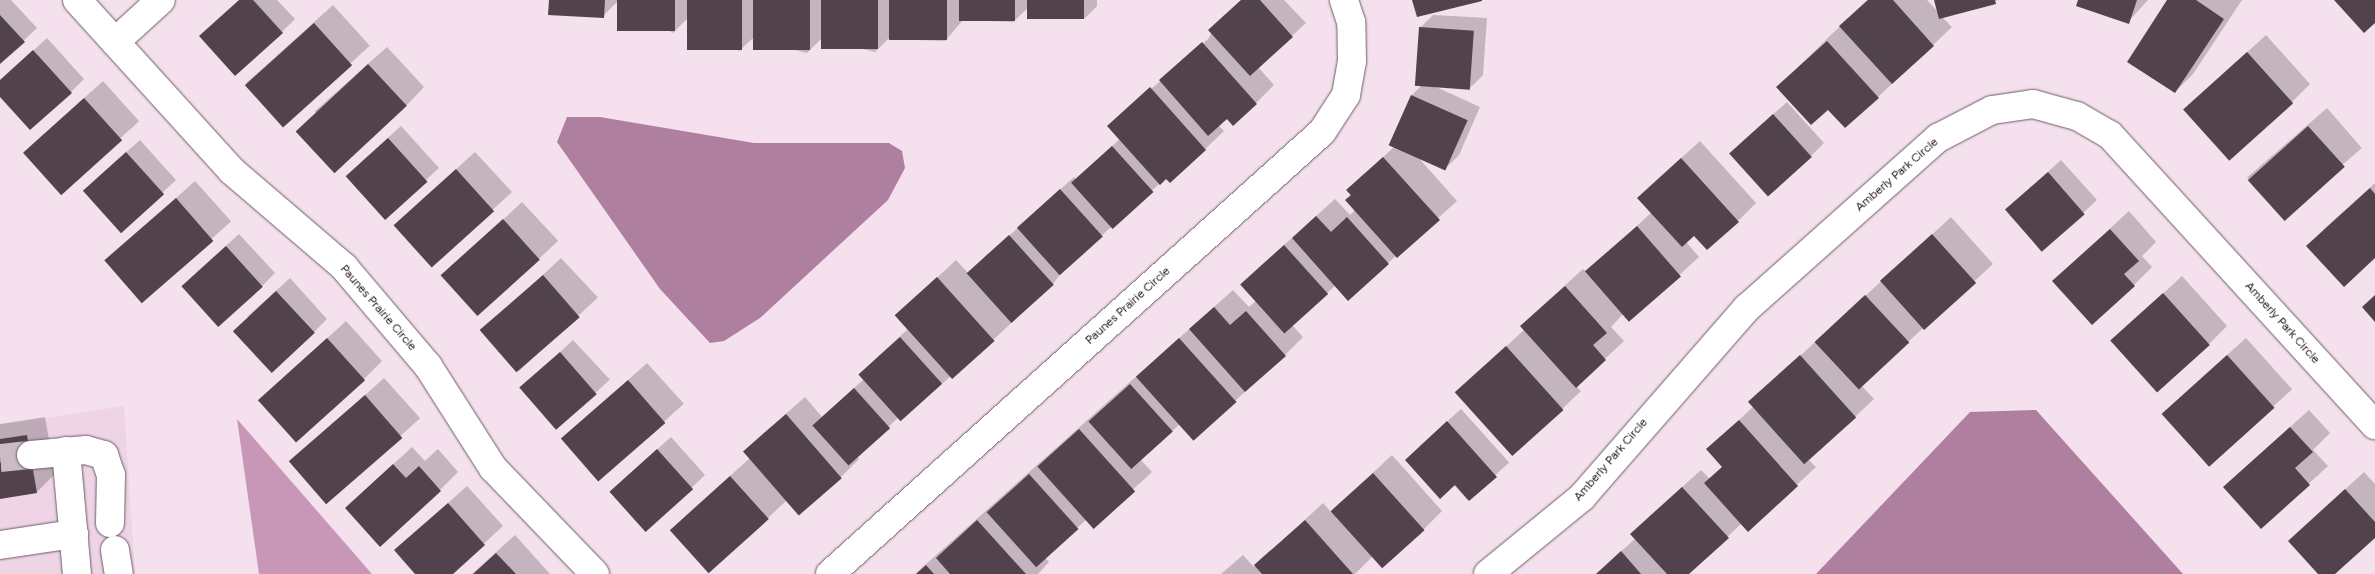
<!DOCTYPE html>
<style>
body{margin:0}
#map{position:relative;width:2375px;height:574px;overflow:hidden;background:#f4e1ed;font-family:Figtree,sans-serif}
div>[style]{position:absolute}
.built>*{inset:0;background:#eed4e5}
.forest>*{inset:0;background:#c896b7}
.water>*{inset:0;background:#af7fa0}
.shadow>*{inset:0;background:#0003;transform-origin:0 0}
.building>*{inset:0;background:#51424c;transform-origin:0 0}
.minor-tunnel>*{height:28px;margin-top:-14px;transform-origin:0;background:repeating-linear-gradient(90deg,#cbbbc5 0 28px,transparent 0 42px)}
.roads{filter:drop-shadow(0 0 1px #6c5c66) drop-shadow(0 0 1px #6c5c66)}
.minor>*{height:28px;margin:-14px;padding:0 14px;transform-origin:14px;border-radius:14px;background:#fff}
span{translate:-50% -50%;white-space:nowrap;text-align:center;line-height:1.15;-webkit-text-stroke:5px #fff;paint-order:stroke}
.street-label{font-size:12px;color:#282125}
</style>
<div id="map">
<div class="built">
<div style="clip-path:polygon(124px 406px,135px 574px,0 574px,0 425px)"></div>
</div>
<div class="forest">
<div style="clip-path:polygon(237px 419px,372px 574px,259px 574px)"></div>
</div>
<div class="water">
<div style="clip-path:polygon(567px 117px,600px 117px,754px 143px,889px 143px,902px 151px,905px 168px,888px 200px,760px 318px,724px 341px,710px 343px,660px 289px,557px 142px)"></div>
<div style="clip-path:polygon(2036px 410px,2183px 574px,1816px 574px,1970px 412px)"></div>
</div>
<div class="shadow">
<div style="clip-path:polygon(0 0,11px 0,37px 28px,0 63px)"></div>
<div style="clip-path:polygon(239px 0,277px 0,295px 19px,282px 32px)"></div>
<div style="clip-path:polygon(550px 0,1097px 0,1097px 6px,1084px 19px,1028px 8px,1013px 22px,963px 20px,945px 41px,888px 39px,875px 52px,821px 39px,807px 53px,752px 39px,739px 51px,687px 19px,673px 33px,618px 1px,603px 16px)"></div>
<div style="clip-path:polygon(1241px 0,1284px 0,1306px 23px,1258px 67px,1274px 85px,1256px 103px,1227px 117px,1218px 125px,1224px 131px,1205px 149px,1170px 181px,1167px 177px,1064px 269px,1053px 284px,993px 340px,901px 419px,899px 417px,857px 456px,859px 459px,841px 477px,787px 500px,768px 518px,690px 512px,750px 458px,763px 434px,805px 397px,822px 417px,864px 379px,873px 361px,908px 329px,896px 316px,956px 260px,968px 273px,1074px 177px,1076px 179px,1120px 139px,1109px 126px,1208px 39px,1212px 32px,1209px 30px)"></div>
<div style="clip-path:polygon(1867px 0,1927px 0,1939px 13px,1935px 0,1998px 0,1942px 17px,1952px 27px,1878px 97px,1796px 69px)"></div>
<div style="clip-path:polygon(2079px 0,2148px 0,2128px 22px)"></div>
<div style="clip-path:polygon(2169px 0,2242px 0,2193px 74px,2175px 92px)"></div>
<div style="left:333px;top:5px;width:55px;height:117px;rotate:48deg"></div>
<div style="clip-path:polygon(1433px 15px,1487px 18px,1483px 75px,1470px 88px,1434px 86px,1480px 107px,1459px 155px,1446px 168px,1416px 155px,1457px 201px,1388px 263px,1336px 285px,1292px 325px,1303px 337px,1285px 355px,1235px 401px,1180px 424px,1141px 460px,1152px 472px,1093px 526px,1087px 519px,1045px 557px,1049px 562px,1038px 574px,915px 574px,1233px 290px,1249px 307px,1256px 301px,1254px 272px,1335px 199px,1350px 215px,1355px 210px,1348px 190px,1395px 146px,1412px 95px,1422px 85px,1420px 28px)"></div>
<div style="clip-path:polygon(2266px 35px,2310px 84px,2292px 102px,2184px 110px)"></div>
<div style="clip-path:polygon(47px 38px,84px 79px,71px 92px,0 95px,0 81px)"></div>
<div style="clip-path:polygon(387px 47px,424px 87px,406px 106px,314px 112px)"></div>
<div style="left:103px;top:81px;width:54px;height:106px;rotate:48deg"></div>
<div style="clip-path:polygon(1787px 102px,1824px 143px,1811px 156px,1744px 140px)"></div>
<div style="left:2327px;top:108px;width:53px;height:106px;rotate:49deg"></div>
<div style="clip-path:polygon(401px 126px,439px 168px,384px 218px,360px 163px)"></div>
<div style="clip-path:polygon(140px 140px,176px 180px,121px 231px,97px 178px)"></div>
<div style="clip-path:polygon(1700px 141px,1756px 203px,1738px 221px,1695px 234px,1686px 242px,1699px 257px,1630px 320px,1624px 313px,1611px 327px,1624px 341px,1576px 386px,1581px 391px,1562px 409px,1456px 393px,1525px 329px,1522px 326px,1540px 308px,1583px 269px,1587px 272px,1652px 212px,1657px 180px)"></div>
<div style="clip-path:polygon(475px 152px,512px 192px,432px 266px,414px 207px)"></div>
<div style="clip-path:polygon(2061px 160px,2097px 200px,2043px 250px,2020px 197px)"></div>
<div style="left:195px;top:181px;width:54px;height:119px;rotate:48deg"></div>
<div style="clip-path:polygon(2375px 183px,2375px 256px,2308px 246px,2326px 227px)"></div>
<div style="left:522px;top:202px;width:53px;height:108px;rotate:47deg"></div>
<div style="clip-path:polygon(2129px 211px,2156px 242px,2142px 256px,2152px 267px,2134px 285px,2053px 281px)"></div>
<div style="clip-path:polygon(1951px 217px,1993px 264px,1861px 385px,1874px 399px,1809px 460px,1816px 467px,1748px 530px,1742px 523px,1688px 574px,1596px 574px,1636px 538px,1650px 516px,1701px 470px,1710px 479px,1723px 466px,1708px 449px,1754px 406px,1750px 402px)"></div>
<div style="clip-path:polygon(239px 234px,275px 273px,262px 286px,196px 273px)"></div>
<div style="left:561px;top:258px;width:54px;height:108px;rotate:47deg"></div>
<div style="clip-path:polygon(2182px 276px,2227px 326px,2209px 344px,2112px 341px)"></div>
<div style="clip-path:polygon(290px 278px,327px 319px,314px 332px,247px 317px)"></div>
<div style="clip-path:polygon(346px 321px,382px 361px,364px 379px,259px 401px)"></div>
<div style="left:2246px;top:338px;width:69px;height:113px;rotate:48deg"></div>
<div style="left:573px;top:340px;width:54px;height:70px;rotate:47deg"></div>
<div style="left:647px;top:363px;width:55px;height:113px;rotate:48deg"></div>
<div style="left:384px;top:378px;width:54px;height:125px;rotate:48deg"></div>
<div style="left:1461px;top:409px;width:72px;height:56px;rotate:48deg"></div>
<div style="clip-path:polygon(2309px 410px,2330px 433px,2313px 450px,2328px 466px,2261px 528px,2224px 487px)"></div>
<div style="clip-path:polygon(45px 417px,55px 474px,37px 492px,0 498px,0 424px)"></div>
<div style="clip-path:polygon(671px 437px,705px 475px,646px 531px,624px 479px)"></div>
<div style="clip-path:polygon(412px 447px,425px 461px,438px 449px,458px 472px,440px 490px,346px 508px)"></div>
<div style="clip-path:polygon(1392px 455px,1442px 511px,1424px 529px,1373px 556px,1355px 574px,1221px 574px,1243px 555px,1254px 567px,1323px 503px,1331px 512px)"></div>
<div style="clip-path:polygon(2364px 472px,2375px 484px,2375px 537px,2334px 574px,2319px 574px,2289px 541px)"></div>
<div style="clip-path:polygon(467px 486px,503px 526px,451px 574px,417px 574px,396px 550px)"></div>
<div style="clip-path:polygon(515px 535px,550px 574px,472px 574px)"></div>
</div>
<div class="building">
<div style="clip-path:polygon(239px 0,253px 0,283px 33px,235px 76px,199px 36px)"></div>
<div style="clip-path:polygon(549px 0,605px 0,604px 18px,548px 15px)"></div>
<div style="left:617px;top:0;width:58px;height:31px"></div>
<div style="left:687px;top:0;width:55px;height:50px"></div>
<div style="left:753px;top:0;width:57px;height:50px"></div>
<div style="left:821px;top:0;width:57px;height:49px"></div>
<div style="left:889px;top:0;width:58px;height:40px"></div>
<div style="left:959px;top:0;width:56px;height:21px"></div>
<div style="left:1027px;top:0;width:57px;height:19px"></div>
<div style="clip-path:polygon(1241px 0,1260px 0,1293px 37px,1250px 76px,1208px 30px)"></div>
<div style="clip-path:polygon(1412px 0,1482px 0,1482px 1px,1417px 17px)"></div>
<div style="clip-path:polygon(1868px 0,1893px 0,1934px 46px,1892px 84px,1839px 26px)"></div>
<div style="clip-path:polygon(1934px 0,1995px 0,1996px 4px,1939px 19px)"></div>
<div style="clip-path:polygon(2078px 0,2137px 0,2129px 24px,2076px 6px)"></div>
<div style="clip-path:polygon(2167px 0,2196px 0,2224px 19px,2175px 93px,2127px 62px)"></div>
<div style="clip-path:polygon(2334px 0,2375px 0,2375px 23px,2364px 33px)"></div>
<div style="clip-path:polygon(0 15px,25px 42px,0 64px)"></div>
<div style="left:314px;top:23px;width:57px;height:93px;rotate:48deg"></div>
<div style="left:1419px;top:27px;width:55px;height:59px;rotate:4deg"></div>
<div style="clip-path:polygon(1827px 41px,1879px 98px,1845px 128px,1828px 110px,1811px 125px,1776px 87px)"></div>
<div style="clip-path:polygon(1202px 42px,1257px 104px,1233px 126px,1227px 119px,1208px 136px,1159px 80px)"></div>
<div style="clip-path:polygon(33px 50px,72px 93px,30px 130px,0 97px,0 80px)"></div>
<div style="left:2247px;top:52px;width:69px;height:86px;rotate:48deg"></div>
<div style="left:368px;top:64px;width:57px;height:99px;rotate:47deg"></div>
<div style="clip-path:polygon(1150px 87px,1206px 150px,1170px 183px,1166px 179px,1160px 185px,1107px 126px)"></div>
<div style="left:1411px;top:95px;width:62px;height:55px;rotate:24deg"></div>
<div style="left:84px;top:98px;width:57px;height:82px;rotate:48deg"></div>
<div style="left:1773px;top:114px;width:58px;height:59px;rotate:48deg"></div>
<div style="left:2308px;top:126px;width:55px;height:81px;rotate:48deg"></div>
<div style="left:388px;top:138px;width:59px;height:57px;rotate:48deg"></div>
<div style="left:1112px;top:146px;width:62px;height:55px;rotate:48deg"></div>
<div style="left:126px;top:152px;width:57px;height:58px;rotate:48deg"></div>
<div style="clip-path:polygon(1383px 157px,1440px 220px,1397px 258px,1345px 200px,1351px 195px,1346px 190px)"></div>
<div style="clip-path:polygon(1681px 158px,1739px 222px,1707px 250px,1694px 236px,1682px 247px,1637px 198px)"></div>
<div style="left:456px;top:169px;width:57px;height:84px;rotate:48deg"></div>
<div style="left:2048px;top:172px;width:56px;height:57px;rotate:49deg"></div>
<div style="clip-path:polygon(2370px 188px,2375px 194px,2375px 258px,2344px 287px,2306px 246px)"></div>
<div style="left:1060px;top:189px;width:64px;height:58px;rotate:48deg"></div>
<div style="left:176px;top:198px;width:57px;height:95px;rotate:49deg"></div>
<div style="clip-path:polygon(1316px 216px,1331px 232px,1347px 217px,1389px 264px,1348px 301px,1292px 238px)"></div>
<div style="left:503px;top:219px;width:55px;height:84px;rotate:48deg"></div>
<div style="left:1637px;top:226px;width:67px;height:69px;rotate:49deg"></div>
<div style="clip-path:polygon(2110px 229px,2139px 261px,2124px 274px,2135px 286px,2092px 325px,2052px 281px)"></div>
<div style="left:1932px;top:234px;width:66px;height:70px;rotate:48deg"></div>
<div style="left:1009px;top:235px;width:67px;height:57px;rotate:48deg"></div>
<div style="left:1284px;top:245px;width:66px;height:59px;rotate:48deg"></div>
<div style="left:226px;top:246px;width:55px;height:60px;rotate:48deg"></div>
<div style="left:543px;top:275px;width:56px;height:84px;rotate:49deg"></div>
<div style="left:937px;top:277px;width:86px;height:57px;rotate:48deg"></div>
<div style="clip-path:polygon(1565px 286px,1607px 333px,1593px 345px,1606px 360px,1576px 388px,1520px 326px)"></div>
<div style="left:276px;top:291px;width:57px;height:59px;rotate:47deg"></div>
<div style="left:2163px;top:293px;width:70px;height:71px;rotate:48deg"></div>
<div style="left:1865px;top:295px;width:65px;height:69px;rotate:47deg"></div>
<div style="clip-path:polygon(2375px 295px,2375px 322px,2362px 307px)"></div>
<div style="clip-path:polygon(1214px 307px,1230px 325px,1246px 311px,1286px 356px,1245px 392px,1189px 329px)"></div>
<div style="left:900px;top:337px;width:63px;height:56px;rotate:48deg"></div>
<div style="left:327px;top:338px;width:57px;height:93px;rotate:48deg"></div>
<div style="left:1179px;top:338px;width:86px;height:58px;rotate:48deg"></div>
<div style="left:1506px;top:346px;width:86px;height:69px;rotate:48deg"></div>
<div style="left:560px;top:352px;width:56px;height:54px;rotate:49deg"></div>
<div style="left:1800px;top:355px;width:84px;height:70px;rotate:48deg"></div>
<div style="left:2227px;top:355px;width:71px;height:88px;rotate:48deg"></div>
<div style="left:628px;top:380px;width:57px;height:89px;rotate:49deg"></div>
<div style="left:1130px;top:384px;width:64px;height:56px;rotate:48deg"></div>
<div style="left:854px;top:388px;width:54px;height:56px;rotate:48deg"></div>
<div style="left:365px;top:395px;width:57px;height:101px;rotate:49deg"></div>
<div style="left:786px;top:414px;width:85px;height:57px;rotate:49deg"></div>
<div style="clip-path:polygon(1739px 420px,1798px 486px,1748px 532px,1704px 483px,1722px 467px,1706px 449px)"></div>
<div style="clip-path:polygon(1447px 421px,1497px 477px,1469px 501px,1455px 485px,1440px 499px,1405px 460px)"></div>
<div style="clip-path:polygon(2290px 427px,2313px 452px,2295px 468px,2310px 485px,2261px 529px,2223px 487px)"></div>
<div style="left:1079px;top:429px;width:84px;height:56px;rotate:48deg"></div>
<div style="clip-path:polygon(27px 435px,37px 493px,0 499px,0 439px)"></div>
<div style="left:657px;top:449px;width:54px;height:64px;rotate:48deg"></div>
<div style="clip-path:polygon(393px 464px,406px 478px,419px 466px,441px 491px,380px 547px,345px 508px)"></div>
<div style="left:1373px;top:473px;width:77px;height:57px;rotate:48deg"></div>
<div style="left:1029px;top:474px;width:74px;height:57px;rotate:48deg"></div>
<div style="left:730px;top:476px;width:58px;height:81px;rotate:48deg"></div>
<div style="clip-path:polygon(1682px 487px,1729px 538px,1689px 574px,1667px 574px,1630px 534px)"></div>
<div style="clip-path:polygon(2345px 489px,2375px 522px,2375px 538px,2335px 574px,2318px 574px,2288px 541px)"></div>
<div style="clip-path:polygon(448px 503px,485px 545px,453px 574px,415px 574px,394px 550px)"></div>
<div style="clip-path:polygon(977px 520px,1026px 574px,950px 574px,936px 558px)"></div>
<div style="clip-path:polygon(1305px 520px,1353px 574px,1262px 574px,1254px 565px)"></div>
<div style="clip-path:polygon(1621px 551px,1641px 574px,1596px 574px)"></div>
<div style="clip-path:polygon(496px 553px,516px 574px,473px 574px)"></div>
<div style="clip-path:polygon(926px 565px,934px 574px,916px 574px)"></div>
</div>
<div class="minor-tunnel">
<div style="left:0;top:458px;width:31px;rotate:-6deg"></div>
</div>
<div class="roads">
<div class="minor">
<div style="left:77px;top:0;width:231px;rotate:47.8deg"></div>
<div style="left:232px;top:171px;width:148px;rotate:40.6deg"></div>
<div style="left:344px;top:267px;width:130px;rotate:49.7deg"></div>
<div style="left:428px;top:366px;width:121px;rotate:57.5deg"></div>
<div style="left:493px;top:468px;width:147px;rotate:46.1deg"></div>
<div style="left:115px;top:42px;width:62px;rotate:-42.4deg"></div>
<div style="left:66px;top:451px;width:123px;rotate:84.9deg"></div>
<div style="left:31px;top:455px;width:55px;rotate:-5.2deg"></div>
<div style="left:86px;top:450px;width:19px;rotate:16deg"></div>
<div style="left:104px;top:455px;width:21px;rotate:71deg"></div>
<div style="left:111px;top:475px;width:48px;rotate:91.2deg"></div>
<div style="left:0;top:545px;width:75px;rotate:-8.5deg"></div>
<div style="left:115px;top:550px;width:24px;rotate:81deg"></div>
<div style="left:830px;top:574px;width:661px;rotate:-41.94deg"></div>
<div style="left:1322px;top:132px;width:44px;rotate:-57deg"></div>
<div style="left:1346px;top:95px;width:35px;rotate:-80deg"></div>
<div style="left:1352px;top:61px;width:39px;rotate:-91deg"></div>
<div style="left:1351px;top:22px;width:23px;rotate:-108deg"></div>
<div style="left:1488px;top:574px;width:122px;rotate:-39.3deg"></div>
<div style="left:1582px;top:497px;width:251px;rotate:-48.9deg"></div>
<div style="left:1747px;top:308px;width:256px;rotate:-41.7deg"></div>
<div style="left:1938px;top:138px;width:61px;rotate:-27.4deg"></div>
<div style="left:1992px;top:110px;width:41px;rotate:-8.3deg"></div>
<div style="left:2033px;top:104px;width:46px;rotate:15.3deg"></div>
<div style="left:2077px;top:116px;width:38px;rotate:30deg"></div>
<div style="left:2110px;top:135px;width:393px;rotate:47.6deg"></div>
</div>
</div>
<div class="street-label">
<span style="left:1897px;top:175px;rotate:-41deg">Amberly Park Circle</span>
<span style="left:1128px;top:306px;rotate:-42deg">Paunes Prairie Circle</span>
<span style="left:378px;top:308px;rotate:49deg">Paunes Prairie Circle</span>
<span style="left:2282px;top:323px;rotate:48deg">Amberly Park Circle</span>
<span style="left:1611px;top:460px;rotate:-49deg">Amberly Park Circle</span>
</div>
</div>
